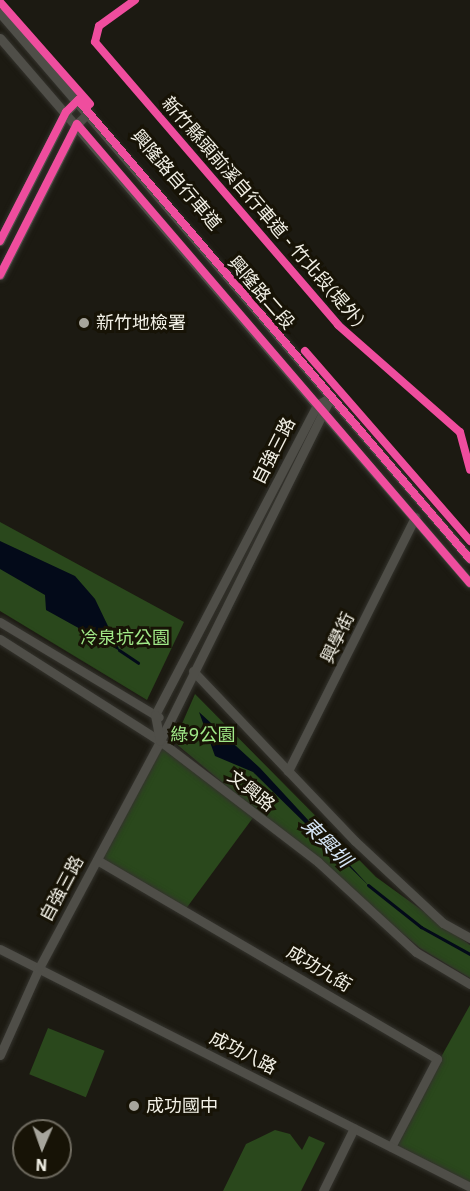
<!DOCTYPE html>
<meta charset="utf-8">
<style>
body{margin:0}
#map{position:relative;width:470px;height:1191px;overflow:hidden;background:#1c1a12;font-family:"IBM Plex Sans","Noto Sans TC",sans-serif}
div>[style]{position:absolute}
.green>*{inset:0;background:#2a481c;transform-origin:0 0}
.water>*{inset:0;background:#030a19}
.stream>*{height:3px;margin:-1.5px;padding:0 1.5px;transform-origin:1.5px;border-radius:1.5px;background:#030a19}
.roads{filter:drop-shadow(0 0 2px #34332d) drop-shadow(0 0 2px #34332d)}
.minor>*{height:9px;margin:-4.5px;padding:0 4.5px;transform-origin:4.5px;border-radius:4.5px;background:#4f4e48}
.cycleway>*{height:8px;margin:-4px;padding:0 4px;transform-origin:4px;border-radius:4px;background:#ef4d9e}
.dots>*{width:16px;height:16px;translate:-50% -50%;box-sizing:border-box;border:3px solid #171306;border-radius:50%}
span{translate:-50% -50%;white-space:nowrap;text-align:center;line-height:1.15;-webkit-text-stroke:6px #171306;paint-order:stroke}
.street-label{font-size:18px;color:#f2f0e6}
.poi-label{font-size:18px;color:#f2f0e6}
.left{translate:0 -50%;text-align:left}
.park-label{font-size:18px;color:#a1e988}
.water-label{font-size:20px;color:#d4e4f5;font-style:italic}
.north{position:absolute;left:12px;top:1119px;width:60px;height:60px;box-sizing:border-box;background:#171306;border:2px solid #6f6b60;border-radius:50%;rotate:182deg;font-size:16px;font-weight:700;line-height:24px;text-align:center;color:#f2f0e6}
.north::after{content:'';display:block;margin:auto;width:21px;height:27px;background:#a7a59c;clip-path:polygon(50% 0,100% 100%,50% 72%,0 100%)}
</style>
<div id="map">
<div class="green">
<div style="clip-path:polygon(0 522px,184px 622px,147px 700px,0 611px)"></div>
<div style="clip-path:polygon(195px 694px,376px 877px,470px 945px,470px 978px,420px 948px,174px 742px)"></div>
<div style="clip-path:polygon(160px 741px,255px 815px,185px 910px,97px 860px)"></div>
<div style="clip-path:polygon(470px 1005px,470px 1187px,391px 1147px)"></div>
<div style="left:48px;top:1028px;width:61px;height:50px;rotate:22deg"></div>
<div style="clip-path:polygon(275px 1130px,290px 1134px,302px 1150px,309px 1136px,325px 1143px,301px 1191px,223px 1191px,246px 1144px)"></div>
</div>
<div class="water">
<div style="clip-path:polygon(0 541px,75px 576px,95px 599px,120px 651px,46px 610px,45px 595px,0 569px)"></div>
<div style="clip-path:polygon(199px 712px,260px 768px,370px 887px,253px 772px,215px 756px)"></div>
</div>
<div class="stream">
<div style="left:119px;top:650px;width:23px;rotate:34deg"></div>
<div style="left:368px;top:885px;width:68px;rotate:38.4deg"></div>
<div style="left:421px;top:927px;width:56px;rotate:28.9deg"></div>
</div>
<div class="roads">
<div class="minor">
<div style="left:0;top:13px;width:720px;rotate:49.28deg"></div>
<div style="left:0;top:38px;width:720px;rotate:49.23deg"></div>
<div style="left:0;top:241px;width:145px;rotate:-62.9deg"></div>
<div style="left:66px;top:112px;width:17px;rotate:-45deg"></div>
<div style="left:0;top:275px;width:169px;rotate:-63deg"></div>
<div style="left:77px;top:124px;width:16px;rotate:-45deg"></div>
<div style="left:0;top:622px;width:185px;rotate:30.9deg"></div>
<div style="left:0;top:639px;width:190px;rotate:32.5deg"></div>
<div style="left:160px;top:741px;width:199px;rotate:37.4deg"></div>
<div style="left:318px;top:862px;width:133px;rotate:42.6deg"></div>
<div style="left:416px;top:952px;width:63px;rotate:30.7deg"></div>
<div style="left:193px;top:671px;width:235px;rotate:46.4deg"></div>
<div style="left:355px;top:841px;width:120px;rotate:43deg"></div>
<div style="left:443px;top:923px;width:31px;rotate:29deg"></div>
<div style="left:288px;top:771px;width:284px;rotate:-63.4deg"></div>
<div style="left:97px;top:860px;width:394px;rotate:30.3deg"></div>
<div style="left:437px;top:1059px;width:99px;rotate:117.6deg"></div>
<div style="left:0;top:949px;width:527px;rotate:26.86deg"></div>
<div style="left:0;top:1055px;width:95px;rotate:-65.9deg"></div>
<div style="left:39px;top:968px;width:257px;rotate:-61.9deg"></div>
<div style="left:160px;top:741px;width:384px;rotate:-63.6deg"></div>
<div style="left:331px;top:397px;width:16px;rotate:150deg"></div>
<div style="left:317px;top:405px;width:350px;rotate:117.6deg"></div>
<div style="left:155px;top:715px;width:26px;rotate:79deg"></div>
<div style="left:323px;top:1191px;width:70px;rotate:-63.8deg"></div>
</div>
</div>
<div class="cycleway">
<div style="left:135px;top:0;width:44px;rotate:144.2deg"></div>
<div style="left:99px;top:26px;width:16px;rotate:104deg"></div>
<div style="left:95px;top:42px;width:373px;rotate:49.3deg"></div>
<div style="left:338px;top:325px;width:162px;rotate:41.3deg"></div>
<div style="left:460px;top:432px;width:39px;rotate:75deg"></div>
<div style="left:0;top:2px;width:136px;rotate:48.6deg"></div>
<div style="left:0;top:241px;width:145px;rotate:-62.9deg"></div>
<div style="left:66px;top:112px;width:17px;rotate:-45deg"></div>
<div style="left:78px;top:100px;width:604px;rotate:49.5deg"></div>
<div style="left:0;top:275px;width:169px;rotate:-63deg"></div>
<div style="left:77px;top:124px;width:604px;rotate:49.43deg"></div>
<div style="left:305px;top:351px;width:252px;rotate:49deg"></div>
</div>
<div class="dots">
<div style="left:84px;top:323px;background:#a7a59c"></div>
<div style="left:134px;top:1106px;background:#a7a59c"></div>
</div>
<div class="street-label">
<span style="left:176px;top:180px;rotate:49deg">興隆路自行車道</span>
<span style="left:263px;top:212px;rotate:49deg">新竹縣頭前溪自行車道 - 竹北段(堤外)</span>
<span style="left:261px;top:293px;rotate:49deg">興隆路二段</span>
<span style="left:274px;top:451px;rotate:-63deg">自強三路</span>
<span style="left:338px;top:638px;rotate:-64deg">興學街</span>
<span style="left:251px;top:791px;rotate:38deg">文興路</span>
<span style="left:62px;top:889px;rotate:-62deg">自強三路</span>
<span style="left:319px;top:969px;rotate:31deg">成功九街</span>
<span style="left:243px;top:1053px;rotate:27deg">成功八路</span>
</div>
<div class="poi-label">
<span class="left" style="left:96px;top:323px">新竹地檢署</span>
<span class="left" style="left:146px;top:1106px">成功國中</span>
</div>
<div class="park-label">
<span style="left:125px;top:638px">冷泉坑公園</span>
<span style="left:203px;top:735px">綠9公園</span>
</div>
<div class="water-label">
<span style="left:327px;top:842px;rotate:45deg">東興圳</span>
</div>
<div class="north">N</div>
</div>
